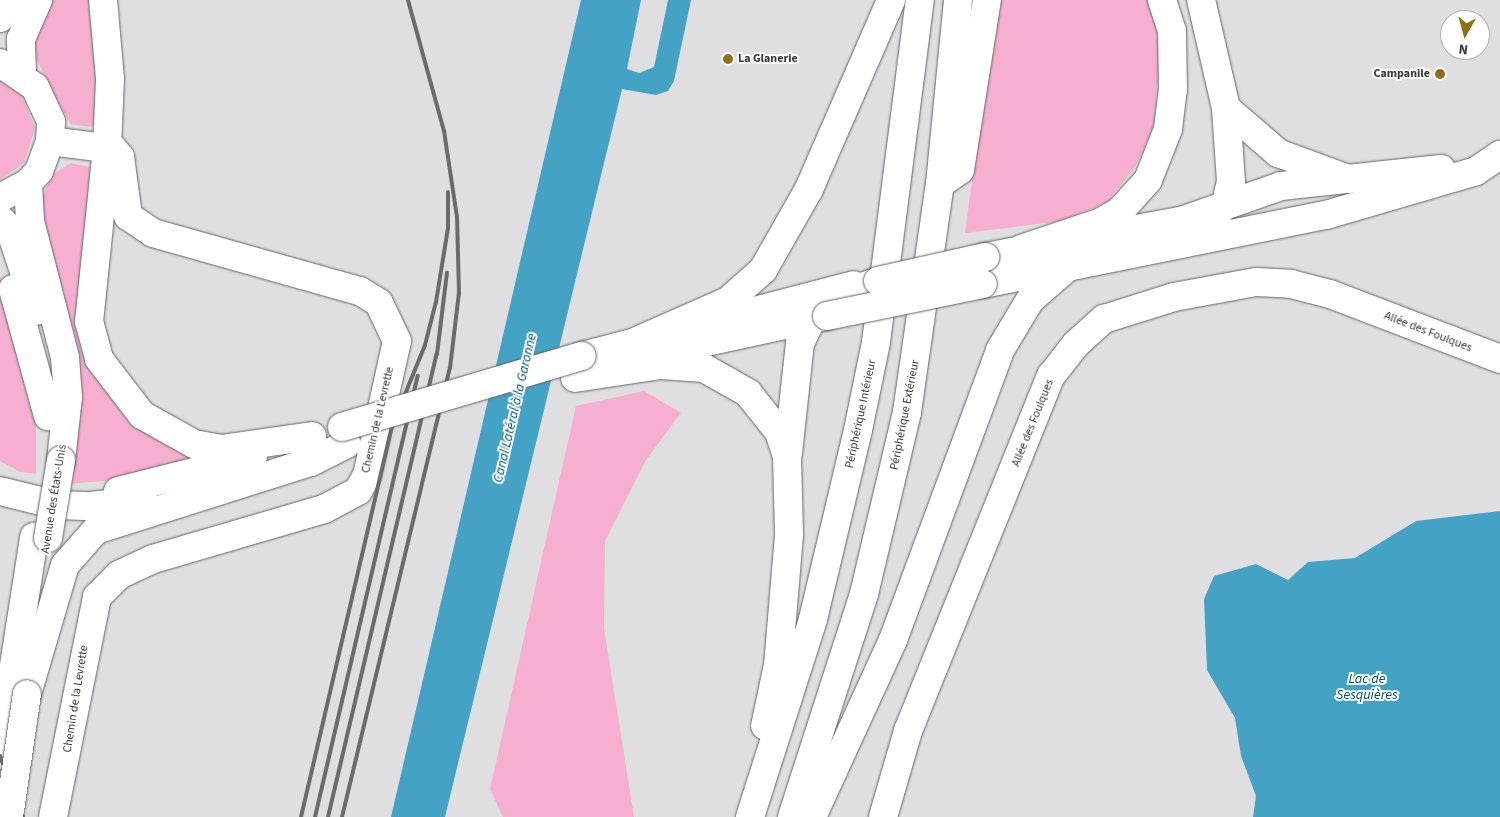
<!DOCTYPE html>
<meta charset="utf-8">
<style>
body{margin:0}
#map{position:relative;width:1500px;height:817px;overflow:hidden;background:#dfdfe2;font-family:"Source Sans 3",sans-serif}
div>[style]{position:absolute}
.green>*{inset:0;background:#f7afcf}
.water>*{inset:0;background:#44a3c5}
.roads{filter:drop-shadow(0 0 1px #636366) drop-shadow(0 0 1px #636366)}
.minor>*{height:28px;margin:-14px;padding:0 14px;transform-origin:14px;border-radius:14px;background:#fff}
.major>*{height:28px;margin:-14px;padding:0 14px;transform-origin:14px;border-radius:14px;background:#fff}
.highway>*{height:28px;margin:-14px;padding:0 14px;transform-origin:14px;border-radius:14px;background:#fff}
.rail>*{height:4px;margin:-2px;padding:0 2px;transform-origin:2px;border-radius:2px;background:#6b6b6d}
.bridges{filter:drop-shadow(0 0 1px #636366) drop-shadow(0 0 1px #636366)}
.major-bridge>*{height:28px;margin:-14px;padding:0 14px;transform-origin:14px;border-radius:14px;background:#fff}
.dots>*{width:14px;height:14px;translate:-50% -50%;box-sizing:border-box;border:2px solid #fff;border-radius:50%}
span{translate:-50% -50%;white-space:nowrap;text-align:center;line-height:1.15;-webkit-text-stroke:4px #fff;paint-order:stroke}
.poi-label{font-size:12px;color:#3a3a3c;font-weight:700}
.left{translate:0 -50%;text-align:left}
.right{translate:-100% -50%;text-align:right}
.street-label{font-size:12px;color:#3a3a3c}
.water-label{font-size:14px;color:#00536b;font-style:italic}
.north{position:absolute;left:1440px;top:10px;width:50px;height:50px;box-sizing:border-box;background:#fff;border:1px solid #b0b0b1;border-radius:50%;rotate:187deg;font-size:14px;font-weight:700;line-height:20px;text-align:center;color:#3a3a3c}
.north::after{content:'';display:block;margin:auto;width:18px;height:22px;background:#916f15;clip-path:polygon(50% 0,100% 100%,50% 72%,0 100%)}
</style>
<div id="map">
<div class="green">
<div style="clip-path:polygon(47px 0,97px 0,99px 122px,91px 127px,70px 124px,32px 51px)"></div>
<div style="clip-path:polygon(1000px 0,1150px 0,1162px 36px,1153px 130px,1135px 167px,1107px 202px,1061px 221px,965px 233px,994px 17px)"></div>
<div style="clip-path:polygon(0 80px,21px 94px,35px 128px,24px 163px,0 180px)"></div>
<div style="clip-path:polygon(71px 163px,99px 169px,98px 374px,208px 453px,139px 478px,68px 484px,40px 203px,52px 175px)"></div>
<div style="clip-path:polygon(0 276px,36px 409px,36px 474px,20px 472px,0 461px)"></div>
<div style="clip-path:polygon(644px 391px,681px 413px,646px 460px,605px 541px,604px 628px,634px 817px,503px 817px,490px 789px,576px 406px)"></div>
</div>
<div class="water">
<div style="clip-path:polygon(581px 0,641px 0,627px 69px,639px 73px,654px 67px,668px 0,691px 0,674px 81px,668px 91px,656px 95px,622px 89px,445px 817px,391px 817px)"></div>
<div style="clip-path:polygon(1500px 511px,1500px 817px,1253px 817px,1256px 796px,1241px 756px,1235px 718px,1207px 670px,1204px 599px,1214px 576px,1256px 564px,1288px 580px,1308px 562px,1355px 558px,1416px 521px)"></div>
</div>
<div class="roads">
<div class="minor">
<div style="left:50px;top:141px;width:64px;rotate:7.2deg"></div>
<div style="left:113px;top:149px;width:11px;rotate:49deg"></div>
<div style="left:120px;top:157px;width:60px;rotate:82.3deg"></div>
<div style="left:128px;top:216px;width:30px;rotate:34deg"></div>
<div style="left:153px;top:233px;width:215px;rotate:15.7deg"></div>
<div style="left:360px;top:291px;width:22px;rotate:32deg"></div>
<div style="left:379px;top:303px;width:42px;rotate:64.7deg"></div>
<div style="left:397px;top:341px;width:137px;rotate:102.6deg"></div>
<div style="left:367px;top:475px;width:18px;rotate:119deg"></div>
<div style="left:358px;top:491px;width:38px;rotate:152deg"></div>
<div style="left:324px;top:509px;width:178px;rotate:163.7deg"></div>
<div style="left:153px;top:559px;width:38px;rotate:155deg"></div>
<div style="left:119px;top:575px;width:31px;rotate:135deg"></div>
<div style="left:97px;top:597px;width:224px;rotate:101.3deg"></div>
<div style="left:883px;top:817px;width:90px;rotate:-73.8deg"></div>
<div style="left:908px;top:731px;width:383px;rotate:-68.1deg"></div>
<div style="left:1051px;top:376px;width:41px;rotate:-52deg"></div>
<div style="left:1076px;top:344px;width:38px;rotate:-42deg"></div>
<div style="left:1104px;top:319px;width:73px;rotate:-17.4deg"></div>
<div style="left:1174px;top:297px;width:83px;rotate:-10.4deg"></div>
<div style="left:1256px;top:282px;width:35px;rotate:3deg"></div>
<div style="left:1291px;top:284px;width:40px;rotate:14.4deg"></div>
<div style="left:1330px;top:294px;width:182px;rotate:20.9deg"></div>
</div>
<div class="major">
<div style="left:103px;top:0;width:79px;rotate:84.9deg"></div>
<div style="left:110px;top:79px;width:69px;rotate:92.5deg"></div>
<div style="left:107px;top:148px;width:174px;rotate:95.9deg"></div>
<div style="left:89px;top:321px;width:39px;rotate:75deg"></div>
<div style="left:99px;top:359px;width:71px;rotate:52.5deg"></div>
<div style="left:142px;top:415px;width:60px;rotate:29.1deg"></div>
<div style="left:194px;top:444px;width:27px;rotate:10deg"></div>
<div style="left:221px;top:449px;width:92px;rotate:-8.1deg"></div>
<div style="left:0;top:18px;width:21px;rotate:-61deg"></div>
<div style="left:0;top:63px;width:42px;rotate:34.4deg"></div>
<div style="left:35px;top:87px;width:38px;rotate:65deg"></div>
<div style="left:51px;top:122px;width:19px;rotate:93deg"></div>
<div style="left:50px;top:141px;width:32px;rotate:110deg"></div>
<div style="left:39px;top:171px;width:16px;rotate:133deg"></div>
<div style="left:28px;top:183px;width:32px;rotate:152deg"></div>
<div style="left:22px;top:73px;width:34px;rotate:-92deg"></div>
<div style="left:21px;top:39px;width:43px;rotate:-66.4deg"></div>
<div style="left:28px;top:183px;width:38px;rotate:87deg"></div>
<div style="left:30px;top:221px;width:140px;rotate:75.6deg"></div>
<div style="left:65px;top:357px;width:40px;rotate:85.7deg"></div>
<div style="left:68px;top:397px;width:63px;rotate:96.3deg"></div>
<div style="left:0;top:219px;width:14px;rotate:45deg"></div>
<div style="left:10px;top:229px;width:86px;rotate:71.8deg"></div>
<div style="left:985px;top:257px;width:202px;rotate:-10.5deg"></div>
<div style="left:1184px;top:220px;width:103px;rotate:-19.3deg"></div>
<div style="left:1281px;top:186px;width:161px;rotate:-6.1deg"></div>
<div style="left:983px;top:284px;width:350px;rotate:-11.4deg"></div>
<div style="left:1326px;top:215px;width:156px;rotate:-16.3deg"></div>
<div style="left:1476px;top:171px;width:29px;rotate:-34deg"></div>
<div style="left:13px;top:289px;width:132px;rotate:74.6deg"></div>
<div style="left:660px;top:352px;width:171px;rotate:-12.2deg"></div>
<div style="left:582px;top:356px;width:281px;rotate:-14.6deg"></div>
<div style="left:0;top:491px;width:59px;rotate:13.8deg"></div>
<div style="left:57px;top:505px;width:34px;rotate:2deg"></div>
<div style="left:91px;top:506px;width:53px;rotate:-6.5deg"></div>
<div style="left:118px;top:491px;width:139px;rotate:-14.1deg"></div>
<div style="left:27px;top:694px;width:134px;rotate:-73.6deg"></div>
<div style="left:65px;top:565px;width:47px;rotate:-48.5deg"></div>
<div style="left:96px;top:530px;width:225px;rotate:-17.6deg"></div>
<div style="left:311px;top:462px;width:40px;rotate:-26.6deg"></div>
<div style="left:0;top:755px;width:221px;rotate:-81.1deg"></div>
</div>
<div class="highway">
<div style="left:1226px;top:108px;width:69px;rotate:40.9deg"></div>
<div style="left:1278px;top:153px;width:75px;rotate:20.4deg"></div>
<div style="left:940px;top:184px;width:24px;rotate:-35deg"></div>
<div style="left:960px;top:170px;width:172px;rotate:-81deg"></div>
<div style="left:1021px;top:249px;width:84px;rotate:-18.6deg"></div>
<div style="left:1101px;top:222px;width:22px;rotate:-30deg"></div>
<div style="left:1120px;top:211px;width:42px;rotate:-47.9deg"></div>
<div style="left:1148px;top:180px;width:55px;rotate:-68.6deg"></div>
<div style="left:1168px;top:129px;width:39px;rotate:-83deg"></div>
<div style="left:1173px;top:90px;width:59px;rotate:-91deg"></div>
<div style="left:1172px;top:31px;width:33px;rotate:-108deg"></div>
<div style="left:1138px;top:252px;width:72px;rotate:-20.2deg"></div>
<div style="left:1206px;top:227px;width:31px;rotate:-50deg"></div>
<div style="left:1226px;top:203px;width:22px;rotate:-77deg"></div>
<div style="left:1231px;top:182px;width:74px;rotate:-93.9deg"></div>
<div style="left:1226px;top:108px;width:111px;rotate:-103deg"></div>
<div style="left:639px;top:340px;width:97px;rotate:-23.7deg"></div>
<div style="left:728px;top:301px;width:47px;rotate:-41.5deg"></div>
<div style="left:763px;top:270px;width:93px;rotate:-60.4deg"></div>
<div style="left:809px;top:189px;width:206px;rotate:-66.5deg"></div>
<div style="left:575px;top:378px;width:87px;rotate:-8.6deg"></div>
<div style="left:661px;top:365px;width:43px;rotate:4deg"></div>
<div style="left:704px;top:368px;width:51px;rotate:29.6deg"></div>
<div style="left:748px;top:393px;width:50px;rotate:51.5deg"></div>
<div style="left:779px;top:432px;width:26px;rotate:72deg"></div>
<div style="left:787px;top:457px;width:78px;rotate:88.5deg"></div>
<div style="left:789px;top:535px;width:130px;rotate:94.8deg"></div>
<div style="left:778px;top:665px;width:62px;rotate:102deg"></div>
<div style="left:788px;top:453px;width:111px;rotate:-83.8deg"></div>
<div style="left:800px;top:343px;width:25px;rotate:-64deg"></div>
<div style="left:811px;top:320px;width:27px;rotate:-48deg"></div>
<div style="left:829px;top:300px;width:53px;rotate:-21.2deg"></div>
<div style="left:750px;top:817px;width:208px;rotate:-72.3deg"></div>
<div style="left:813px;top:619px;width:194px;rotate:-76.6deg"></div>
<div style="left:858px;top:430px;width:90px;rotate:-78.4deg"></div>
<div style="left:876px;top:342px;width:345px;rotate:-82.7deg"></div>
<div style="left:792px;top:817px;width:234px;rotate:-72.1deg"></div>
<div style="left:864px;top:594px;width:187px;rotate:-76.7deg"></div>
<div style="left:907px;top:412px;width:230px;rotate:-81.8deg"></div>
<div style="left:940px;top:184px;width:185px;rotate:-84.4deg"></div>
<div style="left:812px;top:817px;width:195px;rotate:-65.4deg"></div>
<div style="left:893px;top:640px;width:309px;rotate:-69.7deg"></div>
<div style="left:1000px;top:350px;width:58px;rotate:-59deg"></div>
<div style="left:1030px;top:300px;width:50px;rotate:-41deg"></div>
</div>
</div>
<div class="rail">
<div style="left:0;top:756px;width:65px;rotate:69.3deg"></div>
<div style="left:0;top:794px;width:25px;rotate:69deg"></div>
<div style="left:301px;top:817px;width:401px;rotate:-76.9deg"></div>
<div style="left:392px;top:426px;width:87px;rotate:-67.8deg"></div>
<div style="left:425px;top:345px;width:44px;rotate:-75.7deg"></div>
<div style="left:436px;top:302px;width:75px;rotate:-80.8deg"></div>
<div style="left:448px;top:228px;width:36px;rotate:-90deg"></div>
<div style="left:315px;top:817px;width:453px;rotate:-76.9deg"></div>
<div style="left:328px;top:817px;width:476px;rotate:-76.8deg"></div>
<div style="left:437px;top:354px;width:82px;rotate:-83deg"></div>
<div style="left:342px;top:817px;width:462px;rotate:-76.5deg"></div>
<div style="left:450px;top:368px;width:76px;rotate:-83.2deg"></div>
<div style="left:459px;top:293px;width:76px;rotate:-91.5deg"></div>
<div style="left:457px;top:217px;width:87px;rotate:-98.6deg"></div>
<div style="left:444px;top:131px;width:136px;rotate:-105.4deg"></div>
</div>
<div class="bridges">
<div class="major-bridge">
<div style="left:878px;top:281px;width:110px;rotate:-12.6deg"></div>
<div style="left:827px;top:316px;width:159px;rotate:-11.6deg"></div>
<div style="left:342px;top:427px;width:250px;rotate:-16.5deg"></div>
<div style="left:48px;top:538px;width:79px;rotate:-80.5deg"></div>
<div style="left:9px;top:817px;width:124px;rotate:-81.7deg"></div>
</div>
</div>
<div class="dots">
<div style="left:728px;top:59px;background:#916f15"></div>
<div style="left:1440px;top:74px;background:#916f15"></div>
</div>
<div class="poi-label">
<span class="left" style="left:738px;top:59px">La Glanerie</span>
<span class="right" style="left:1430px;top:74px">Campanile</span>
</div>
<div class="street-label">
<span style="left:1428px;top:332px;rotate:21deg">Allée des Foulques</span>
<span style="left:861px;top:414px;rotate:-78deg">Périphérique Intérieur</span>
<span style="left:905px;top:415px;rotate:-79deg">Périphérique Extérieur</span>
<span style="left:378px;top:420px;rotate:-77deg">Chemin de la Levrette</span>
<span style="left:1033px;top:423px;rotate:-68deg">Allée des Foulques</span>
<span style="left:54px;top:499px;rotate:-81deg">Avenue des États-Unis</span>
<span style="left:76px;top:699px;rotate:-81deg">Chemin de la Levrette</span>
</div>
<div class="water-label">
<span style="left:515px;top:408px;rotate:-77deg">Canal Latéral à la Garonne</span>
<span style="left:1367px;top:687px">Lac de<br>Sesquières</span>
</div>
<div class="north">N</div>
</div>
